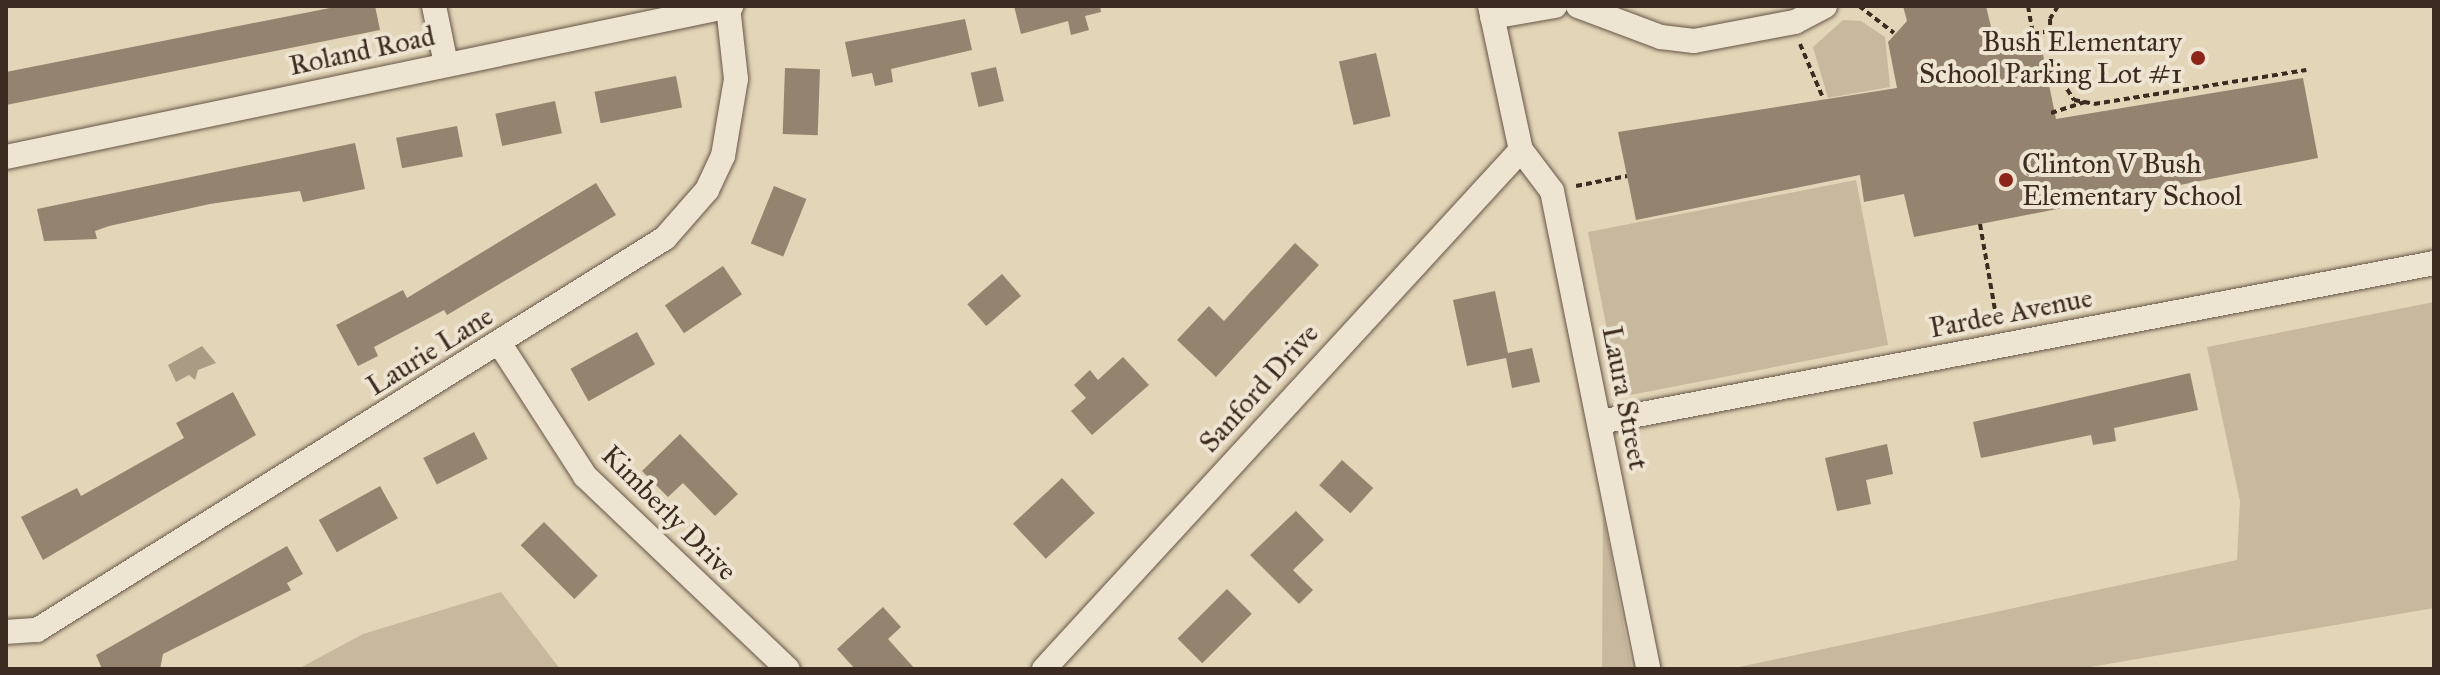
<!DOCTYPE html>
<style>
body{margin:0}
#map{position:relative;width:2440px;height:675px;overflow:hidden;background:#e3d5b8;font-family:"IM FELL Great Primer",serif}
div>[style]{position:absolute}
.green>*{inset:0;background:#c7b89e;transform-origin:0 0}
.water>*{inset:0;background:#aa9b84}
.building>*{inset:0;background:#93836f;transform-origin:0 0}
.path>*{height:4px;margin-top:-2px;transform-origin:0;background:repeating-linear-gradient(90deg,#3c2b20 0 6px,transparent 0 10px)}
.roads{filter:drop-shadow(0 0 2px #665646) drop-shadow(0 0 2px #665646)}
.minor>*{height:24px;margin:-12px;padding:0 12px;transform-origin:12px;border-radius:12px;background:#ede4d1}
.dots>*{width:22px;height:22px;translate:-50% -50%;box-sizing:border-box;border:4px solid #ede4d1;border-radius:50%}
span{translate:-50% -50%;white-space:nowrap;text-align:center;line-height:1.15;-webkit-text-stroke:8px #ede4d1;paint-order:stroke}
.poi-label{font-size:28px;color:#3c2b20}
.right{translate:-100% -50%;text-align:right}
.left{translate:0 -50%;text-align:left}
.street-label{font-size:28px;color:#3c2b20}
.frame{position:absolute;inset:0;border:8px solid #3c2b20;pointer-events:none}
</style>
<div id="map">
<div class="green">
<div style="clip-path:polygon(1843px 20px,1861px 21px,1885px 37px,1890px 87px,1828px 98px,1813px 47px)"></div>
<div style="left:1856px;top:180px;width:168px;height:273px;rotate:79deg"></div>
<div style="clip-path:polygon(2434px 302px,2434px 608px,2079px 669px,1730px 669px,2237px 560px,2240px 501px,2207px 347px)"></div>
<div style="clip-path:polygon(1603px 515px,1632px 669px,1602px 669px)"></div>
<div style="clip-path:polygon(501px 592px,560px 669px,298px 669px,363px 634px)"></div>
</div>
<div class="water">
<div style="clip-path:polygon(202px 346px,216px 363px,198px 370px,195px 380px,189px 375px,176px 382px,168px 365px)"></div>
</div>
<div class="building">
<div style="clip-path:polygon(340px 6px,375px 6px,380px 30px,6px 105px,6px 72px)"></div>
<div style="clip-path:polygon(1014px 6px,1100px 6px,1101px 12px,1085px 16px,1089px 30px,1071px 35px,1068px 21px,1021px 34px)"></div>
<div style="clip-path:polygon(1903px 6px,1986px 6px,1996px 48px,2040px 40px,2056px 119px,2303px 78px,2318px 158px,1914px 237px,1904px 194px,1864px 202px,1860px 175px,1636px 220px,1618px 132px,1897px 88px,1888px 42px,1907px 21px)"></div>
<div style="clip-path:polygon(965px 19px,972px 50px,891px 69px,893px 82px,875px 86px,872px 73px,852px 77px,845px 42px)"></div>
<div style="left:1376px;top:53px;width:65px;height:38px;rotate:77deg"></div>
<div style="left:996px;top:67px;width:35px;height:26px;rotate:77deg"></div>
<div style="left:785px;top:68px;width:35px;height:66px;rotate:2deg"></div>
<div style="left:676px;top:76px;width:32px;height:83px;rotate:79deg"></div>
<div style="left:555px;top:101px;width:33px;height:61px;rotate:78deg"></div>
<div style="left:457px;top:126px;width:31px;height:62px;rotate:79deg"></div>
<div style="clip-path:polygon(355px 143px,365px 189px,303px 202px,300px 191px,210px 204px,109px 226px,95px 231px,97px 239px,44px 241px,37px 209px)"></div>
<div style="clip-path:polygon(596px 183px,616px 215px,447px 315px,444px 310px,374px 347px,378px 356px,358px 366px,336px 325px,403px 290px,407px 298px)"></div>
<div style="left:774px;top:186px;width:35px;height:62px;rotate:22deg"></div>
<div style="clip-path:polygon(1295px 243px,1319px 265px,1216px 377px,1177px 340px,1209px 306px,1224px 321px)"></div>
<div style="left:723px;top:266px;width:34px;height:70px;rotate:56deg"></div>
<div style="left:1002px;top:274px;width:29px;height:46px;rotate:49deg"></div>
<div style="clip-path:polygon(1495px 291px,1508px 353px,1532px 348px,1540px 382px,1512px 388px,1506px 358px,1467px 366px,1453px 300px)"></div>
<div style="left:637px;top:332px;width:37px;height:76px;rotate:61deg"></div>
<div style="clip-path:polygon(1123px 357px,1149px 385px,1092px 435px,1071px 411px,1086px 398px,1074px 385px,1090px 370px,1098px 380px)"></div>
<div style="clip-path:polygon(2190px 373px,2198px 410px,2114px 428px,2116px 441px,2093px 445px,2091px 435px,1981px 458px,1973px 422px)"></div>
<div style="clip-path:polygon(233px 392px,256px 435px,43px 560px,21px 517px,77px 488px,81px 496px,184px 438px,176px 423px)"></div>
<div style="left:474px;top:432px;width:30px;height:57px;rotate:63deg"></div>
<div style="clip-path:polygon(680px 434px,738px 494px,715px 516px,683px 483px,668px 497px,642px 471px)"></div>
<div style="clip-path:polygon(1887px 444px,1893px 474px,1866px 480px,1871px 504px,1837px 511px,1825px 458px)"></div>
<div style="left:1342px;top:460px;width:42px;height:34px;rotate:42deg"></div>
<div style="left:1062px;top:478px;width:48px;height:67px;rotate:47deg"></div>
<div style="left:380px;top:486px;width:37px;height:70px;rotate:61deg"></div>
<div style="clip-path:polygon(1296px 511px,1324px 540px,1293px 570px,1313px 590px,1299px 604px,1250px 555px)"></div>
<div style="left:544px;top:522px;width:76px;height:33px;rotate:45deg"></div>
<div style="clip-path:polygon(287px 546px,303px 574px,287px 583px,291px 590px,163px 654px,160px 669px,102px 669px,96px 655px)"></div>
<div style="left:1227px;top:589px;width:35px;height:70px;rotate:45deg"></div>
<div style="clip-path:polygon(883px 607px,901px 627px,888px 639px,915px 669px,855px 669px,837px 649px)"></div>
</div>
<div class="path">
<div style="left:1859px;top:6px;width:44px;rotate:37.6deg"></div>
<div style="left:2028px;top:6px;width:28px;rotate:80deg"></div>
<div style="left:2033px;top:34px;width:16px;rotate:-11deg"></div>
<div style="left:2058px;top:6px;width:15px;rotate:122deg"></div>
<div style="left:2050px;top:19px;width:45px;rotate:88.7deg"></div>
<div style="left:2051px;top:64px;width:43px;rotate:57.4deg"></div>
<div style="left:2074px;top:100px;width:20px;rotate:11deg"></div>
<div style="left:2094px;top:104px;width:215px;rotate:-9.1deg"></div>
<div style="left:1800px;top:44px;width:59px;rotate:66.9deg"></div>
<div style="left:2051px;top:113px;width:36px;rotate:-18deg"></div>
<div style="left:1576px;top:186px;width:52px;rotate:-11.1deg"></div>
<div style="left:1980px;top:224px;width:98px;rotate:80.1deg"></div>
</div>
<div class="roads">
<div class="minor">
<div style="left:434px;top:6px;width:59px;rotate:78.3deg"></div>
<div style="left:1490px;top:6px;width:147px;rotate:77.9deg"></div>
<div style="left:1578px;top:6px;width:89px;rotate:20.5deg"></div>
<div style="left:1661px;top:37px;width:33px;rotate:7deg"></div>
<div style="left:1694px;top:41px;width:103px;rotate:-10.7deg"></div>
<div style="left:1795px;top:22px;width:34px;rotate:-28deg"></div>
<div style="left:1492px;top:17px;width:64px;rotate:-9.9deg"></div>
<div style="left:1521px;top:150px;width:51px;rotate:52.9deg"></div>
<div style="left:1552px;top:191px;width:488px;rotate:78.6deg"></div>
<div style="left:6px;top:157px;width:741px;rotate:-11.77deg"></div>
<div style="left:500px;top:344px;width:157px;rotate:57.2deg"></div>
<div style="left:585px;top:476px;width:280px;rotate:43.6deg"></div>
<div style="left:1600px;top:422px;width:849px;rotate:-10.79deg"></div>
<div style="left:6px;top:632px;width:31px;rotate:-4deg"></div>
<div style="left:37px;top:630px;width:740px;rotate:-31.97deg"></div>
<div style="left:665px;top:238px;width:64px;rotate:-48.8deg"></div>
<div style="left:707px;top:190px;width:38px;rotate:-65deg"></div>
<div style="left:723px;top:156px;width:78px;rotate:-80.4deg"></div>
<div style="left:736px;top:79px;width:72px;rotate:-96.3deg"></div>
<div style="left:1044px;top:669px;width:705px;rotate:-47.41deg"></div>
</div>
</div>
<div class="dots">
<div style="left:2198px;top:58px;background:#8f2418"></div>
<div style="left:2006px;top:180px;background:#8f2418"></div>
</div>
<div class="poi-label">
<span class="right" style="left:2182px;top:58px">Bush Elementary<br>School Parking Lot #1</span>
<span class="left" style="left:2022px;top:180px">Clinton V Bush<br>Elementary School</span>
</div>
<div class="street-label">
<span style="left:362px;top:51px;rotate:-12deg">Roland Road</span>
<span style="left:2011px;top:313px;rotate:-11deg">Pardee Avenue</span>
<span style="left:430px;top:351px;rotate:-32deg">Laurie Lane</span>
<span style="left:1259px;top:388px;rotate:-48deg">Sanford Drive</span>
<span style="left:1625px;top:398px;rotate:79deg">Laura Street</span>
<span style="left:669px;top:513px;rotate:45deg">Kimberly Drive</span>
</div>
<div class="frame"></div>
</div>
